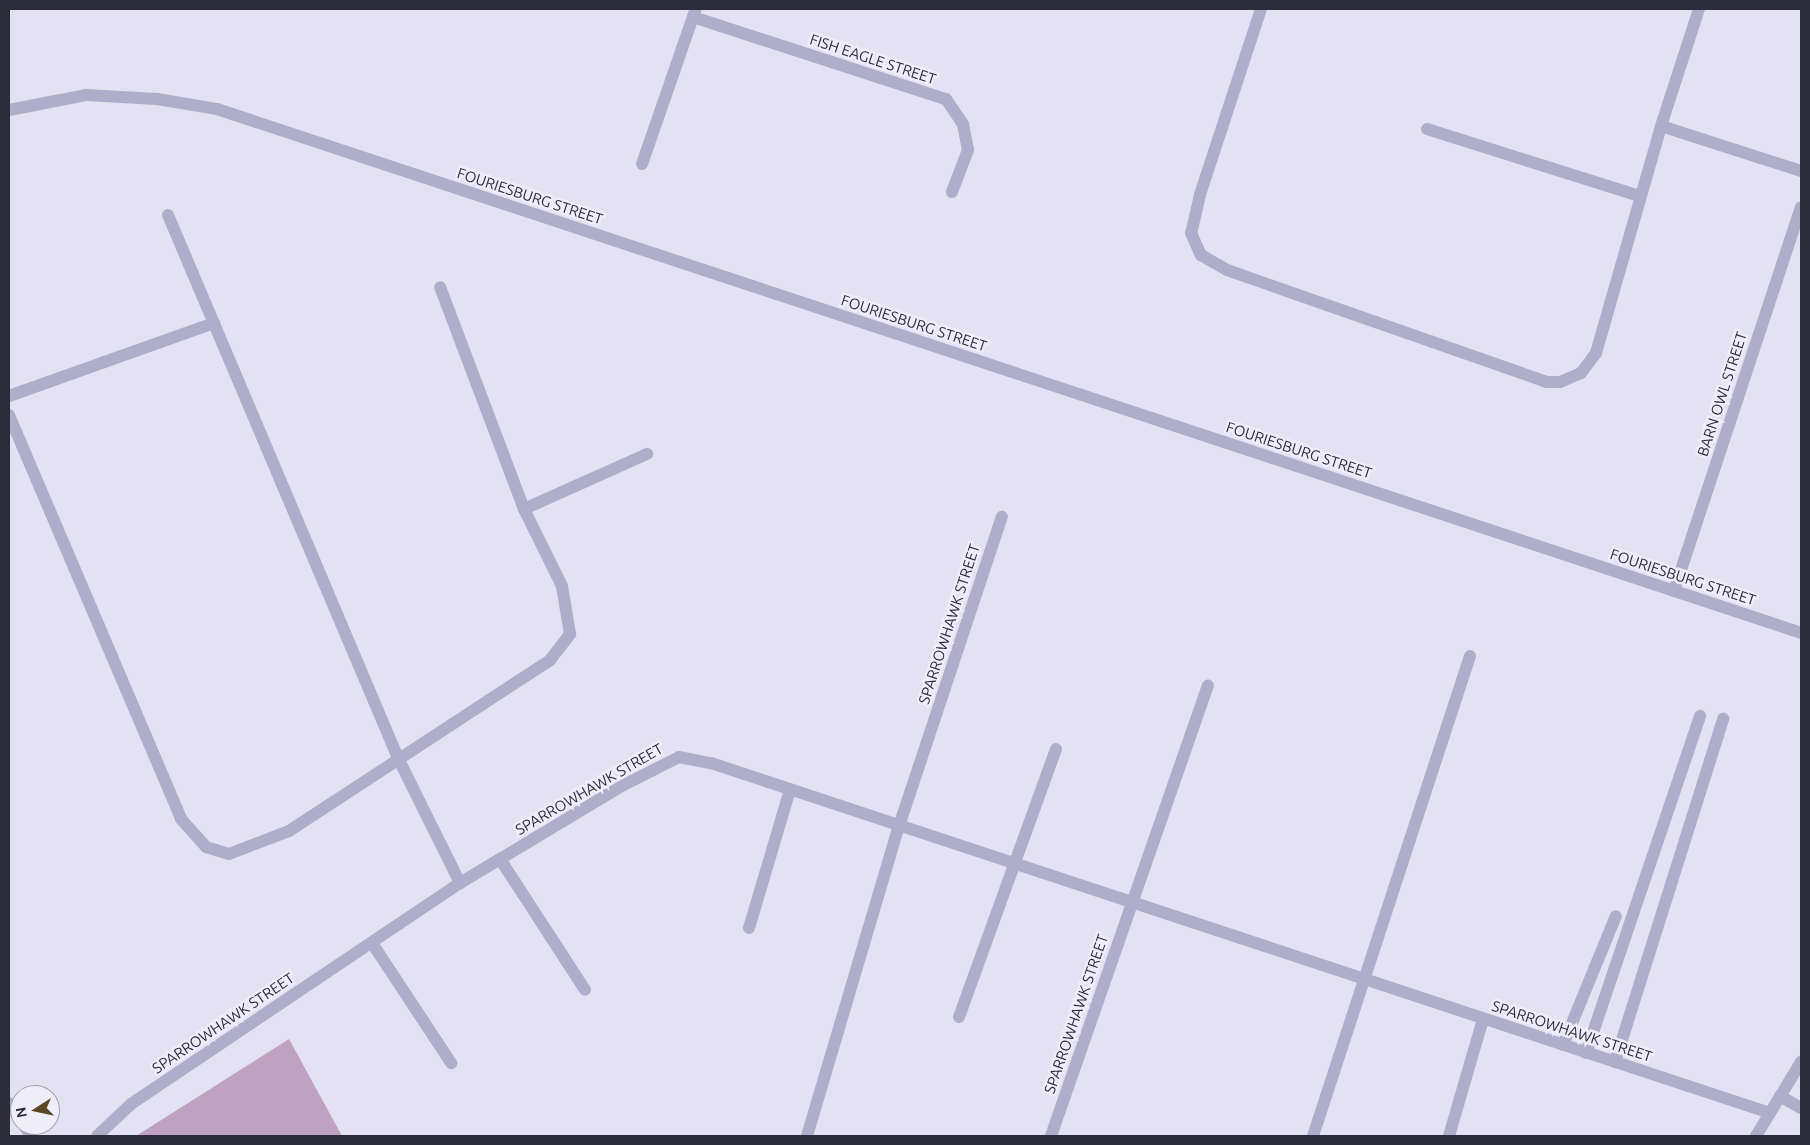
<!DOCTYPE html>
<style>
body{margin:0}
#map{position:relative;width:1810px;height:1145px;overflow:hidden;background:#e3e1f2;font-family:Ubuntu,sans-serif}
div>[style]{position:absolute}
.green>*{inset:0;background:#bfa1c1}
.minor>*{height:12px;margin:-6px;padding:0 6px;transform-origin:6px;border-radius:6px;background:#aeadca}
.tertiary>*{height:12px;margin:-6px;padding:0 6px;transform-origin:6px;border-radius:6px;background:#aeadca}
span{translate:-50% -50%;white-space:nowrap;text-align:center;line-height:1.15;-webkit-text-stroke:5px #efedfa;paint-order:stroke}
.street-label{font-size:15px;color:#2b2c39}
.frame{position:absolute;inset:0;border:10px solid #2b2c39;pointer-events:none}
.north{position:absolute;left:10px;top:1085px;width:50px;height:50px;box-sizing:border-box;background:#efedfa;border:1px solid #a1a0ad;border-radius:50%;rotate:260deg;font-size:14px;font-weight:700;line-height:20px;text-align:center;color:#2b2c39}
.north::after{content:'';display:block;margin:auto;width:18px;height:22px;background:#594622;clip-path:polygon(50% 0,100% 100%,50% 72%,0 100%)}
</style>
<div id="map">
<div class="green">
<div style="clip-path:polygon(289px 1039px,342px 1136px,136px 1136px)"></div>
</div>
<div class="minor">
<div style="left:1261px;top:9px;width:196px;rotate:108.2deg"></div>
<div style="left:1200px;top:195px;width:39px;rotate:103deg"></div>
<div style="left:1191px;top:233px;width:24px;rotate:66deg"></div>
<div style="left:1201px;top:255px;width:30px;rotate:30deg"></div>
<div style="left:1227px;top:270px;width:338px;rotate:19.3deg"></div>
<div style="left:1546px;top:382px;width:14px"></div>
<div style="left:1560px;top:382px;width:23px;rotate:-23deg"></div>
<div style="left:1581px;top:373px;width:25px;rotate:-53deg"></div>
<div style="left:1596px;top:353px;width:236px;rotate:-74deg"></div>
<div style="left:1699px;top:9px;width:123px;rotate:108deg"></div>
<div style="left:1661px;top:126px;width:147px;rotate:17.8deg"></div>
<div style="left:693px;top:17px;width:266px;rotate:18deg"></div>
<div style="left:946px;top:99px;width:30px;rotate:56deg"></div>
<div style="left:963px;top:124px;width:26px;rotate:79deg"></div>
<div style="left:968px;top:150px;width:45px;rotate:110.9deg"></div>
<div style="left:1427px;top:129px;width:222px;rotate:17.5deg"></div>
<div style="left:642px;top:164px;width:162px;rotate:-70.9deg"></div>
<div style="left:168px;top:215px;width:590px;rotate:67.04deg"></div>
<div style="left:398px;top:758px;width:140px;rotate:63.6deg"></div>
<div style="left:9px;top:396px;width:218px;rotate:-19.6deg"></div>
<div style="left:9px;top:415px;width:439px;rotate:66.9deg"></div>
<div style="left:181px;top:819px;width:38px;rotate:48deg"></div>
<div style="left:206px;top:847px;width:24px;rotate:17deg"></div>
<div style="left:229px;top:854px;width:64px;rotate:-21deg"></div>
<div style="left:289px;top:831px;width:312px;rotate:-33.2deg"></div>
<div style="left:550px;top:660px;width:33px;rotate:-52deg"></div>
<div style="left:570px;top:634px;width:49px;rotate:-99.5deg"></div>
<div style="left:562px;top:586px;width:86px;rotate:-116.3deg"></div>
<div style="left:524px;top:509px;width:237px;rotate:-110.7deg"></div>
<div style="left:524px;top:509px;width:135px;rotate:-24.1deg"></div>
<div style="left:1674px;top:591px;width:404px;rotate:-71.7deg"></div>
<div style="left:500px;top:859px;width:156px;rotate:57deg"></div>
<div style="left:749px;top:928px;width:144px;rotate:-73.5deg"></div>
<div style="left:372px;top:943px;width:144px;rotate:56.6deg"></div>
<div style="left:959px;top:1017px;width:285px;rotate:-70.1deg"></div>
<div style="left:1563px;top:1045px;width:139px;rotate:-67.7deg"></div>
<div style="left:1586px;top:1053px;width:356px;rotate:-71.3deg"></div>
<div style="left:1615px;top:1062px;width:360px;rotate:-72.5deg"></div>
<div style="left:1780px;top:1096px;width:24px;rotate:30deg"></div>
<div style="left:9px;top:1103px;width:20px;rotate:57deg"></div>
<div style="left:24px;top:1125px;width:13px;rotate:58deg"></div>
<div style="left:97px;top:1136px;width:47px;rotate:-43.3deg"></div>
<div style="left:131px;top:1104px;width:396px;rotate:-33.9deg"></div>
<div style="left:460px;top:883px;width:184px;rotate:-31deg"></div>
<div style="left:618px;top:788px;width:68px;rotate:-26.9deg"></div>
<div style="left:679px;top:757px;width:33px;rotate:11deg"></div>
<div style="left:711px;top:763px;width:1115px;rotate:18.29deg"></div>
<div style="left:807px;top:1136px;width:323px;rotate:-73.5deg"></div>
<div style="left:899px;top:826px;width:326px;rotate:-71.6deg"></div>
<div style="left:1051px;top:1136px;width:477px;rotate:-70.8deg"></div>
<div style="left:1313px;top:1136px;width:505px;rotate:-71.89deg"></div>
<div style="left:1449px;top:1136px;width:122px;rotate:-73.8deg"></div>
<div style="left:1756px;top:1136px;width:87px;rotate:-58.7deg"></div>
</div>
<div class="tertiary">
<div style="left:9px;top:110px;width:78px;rotate:-11deg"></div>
<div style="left:86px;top:95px;width:71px;rotate:3.2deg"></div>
<div style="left:157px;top:99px;width:61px;rotate:9.5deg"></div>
<div style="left:217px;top:109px;width:1668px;rotate:18.3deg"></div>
</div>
<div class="street-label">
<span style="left:873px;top:59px;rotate:18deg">FISH EAGLE STREET</span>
<span style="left:530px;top:196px;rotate:18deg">FOURIESBURG STREET</span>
<span style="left:914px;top:323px;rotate:18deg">FOURIESBURG STREET</span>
<span style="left:1722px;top:394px;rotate:-72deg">BARN OWL STREET</span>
<span style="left:1299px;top:450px;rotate:18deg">FOURIESBURG STREET</span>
<span style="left:1683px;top:577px;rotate:18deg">FOURIESBURG STREET</span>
<span style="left:949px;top:624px;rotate:-72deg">SPARROWHAWK STREET</span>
<span style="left:589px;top:789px;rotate:-30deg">SPARROWHAWK STREET</span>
<span style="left:1076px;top:1014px;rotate:-71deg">SPARROWHAWK STREET</span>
<span style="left:223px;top:1023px;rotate:-34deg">SPARROWHAWK STREET</span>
<span style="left:1572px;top:1031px;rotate:18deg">SPARROWHAWK STREET</span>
</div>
<div class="frame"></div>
<div class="north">N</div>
</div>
